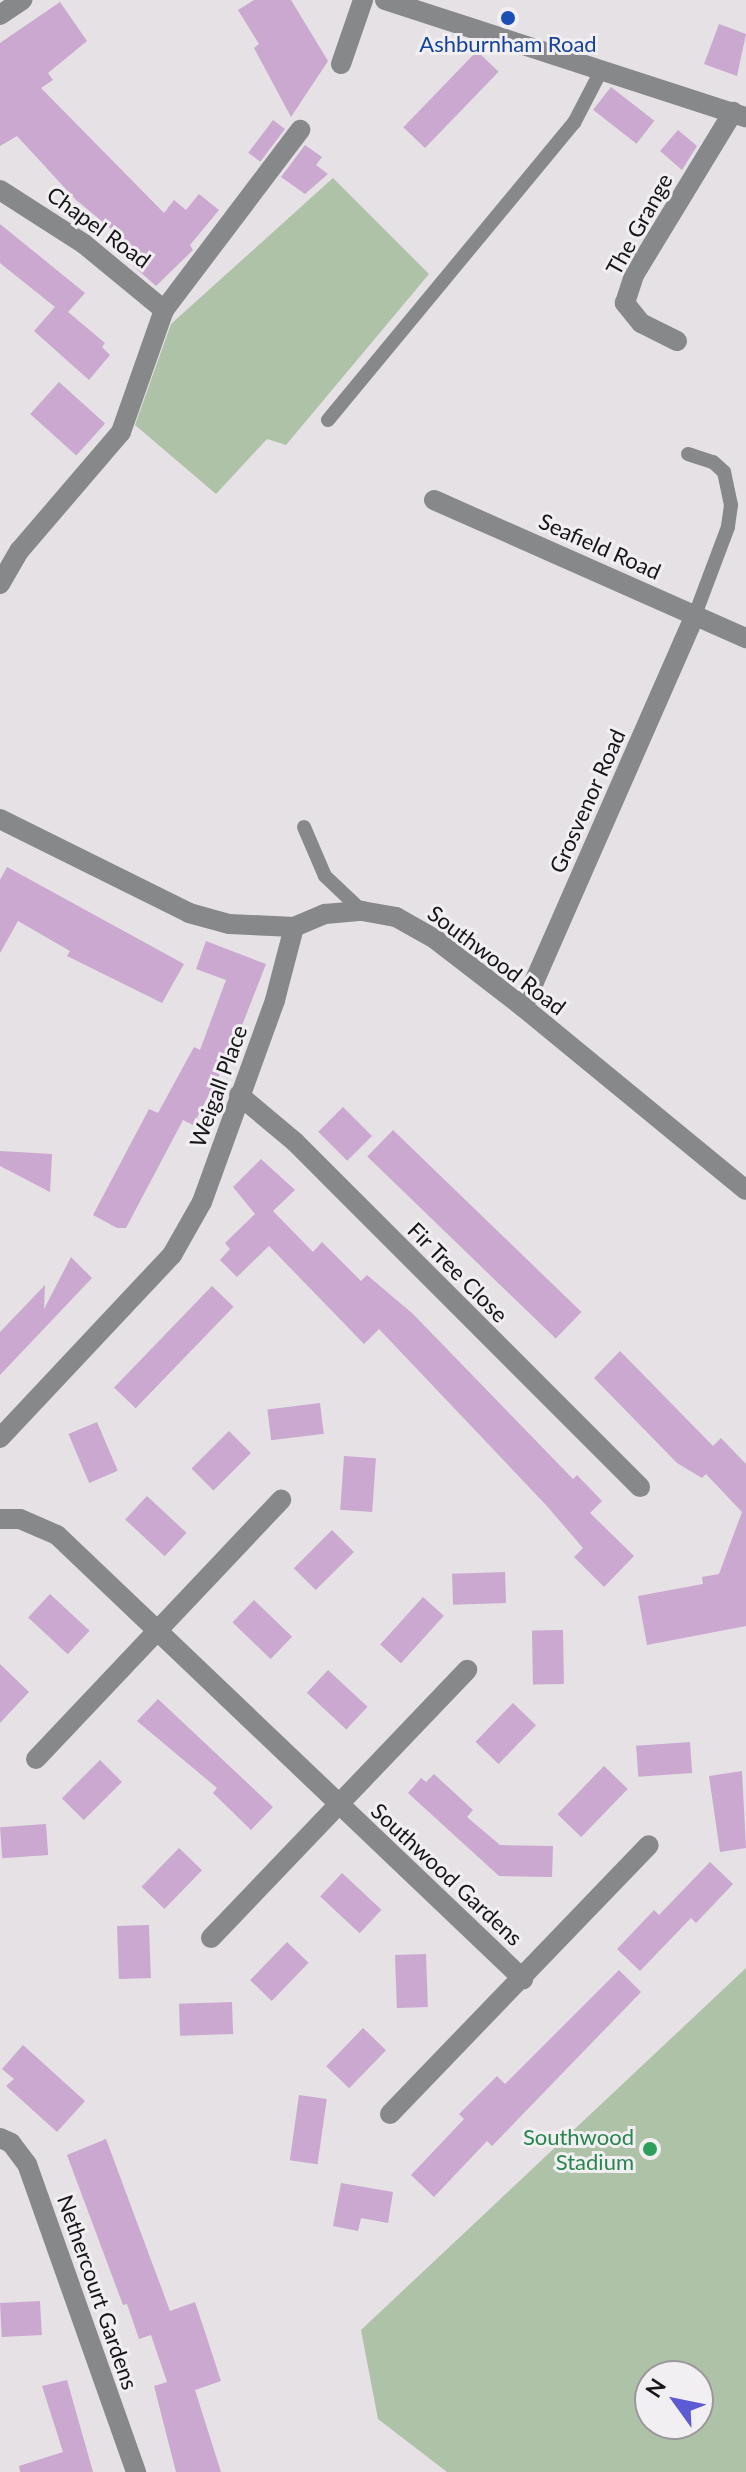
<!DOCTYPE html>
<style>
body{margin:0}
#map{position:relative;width:746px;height:2472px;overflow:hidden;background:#e5e1e5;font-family:Lato,sans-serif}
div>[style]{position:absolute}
.green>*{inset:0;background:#adc2a7}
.building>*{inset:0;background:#caa8d0;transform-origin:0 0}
.service>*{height:14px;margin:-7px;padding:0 7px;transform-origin:7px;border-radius:7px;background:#868889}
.minor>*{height:20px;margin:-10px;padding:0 10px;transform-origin:10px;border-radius:10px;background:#868889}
.tertiary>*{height:20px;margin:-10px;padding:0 10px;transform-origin:10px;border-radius:10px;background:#868889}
.dots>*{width:22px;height:22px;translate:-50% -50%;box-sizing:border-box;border:4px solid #f2eff2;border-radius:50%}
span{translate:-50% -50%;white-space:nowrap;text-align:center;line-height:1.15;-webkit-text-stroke:6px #f2eff2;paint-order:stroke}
.transit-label{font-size:22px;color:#164399}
.street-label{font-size:22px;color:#171617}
.leisure-label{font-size:22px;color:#27864d}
.right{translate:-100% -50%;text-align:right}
.north{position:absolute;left:634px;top:2360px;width:80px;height:80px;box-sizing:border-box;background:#f2eff2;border:2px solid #9a989a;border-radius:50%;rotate:303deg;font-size:22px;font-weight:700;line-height:32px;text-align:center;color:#171617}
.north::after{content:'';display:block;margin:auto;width:28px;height:36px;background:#5d5bd3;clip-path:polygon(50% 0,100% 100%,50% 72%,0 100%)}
</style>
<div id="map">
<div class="green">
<div style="clip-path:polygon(333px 178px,429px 274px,286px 445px,267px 439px,216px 494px,135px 425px,171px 324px)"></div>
<div style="clip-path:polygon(evenodd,746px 1968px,746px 2472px,447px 2472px,378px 2419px,361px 2330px,746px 1968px,650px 2376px,698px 2376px,698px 2424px,650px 2424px,650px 2376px)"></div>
</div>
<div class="building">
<div style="clip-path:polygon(254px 0,291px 0,328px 61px,291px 117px,254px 48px,259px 44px,238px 10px)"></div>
<div style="clip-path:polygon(60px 2px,87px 41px,48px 73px,53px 80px,41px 88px,164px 213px,174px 200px,186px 210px,199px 194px,219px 210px,190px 245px,193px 250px,156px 286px,131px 264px,140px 253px,75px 199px,17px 136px,0 146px,0 43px)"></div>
<div style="clip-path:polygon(719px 24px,746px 34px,737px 76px,704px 64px)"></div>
<div style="left:477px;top:51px;width:30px;height:106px;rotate:44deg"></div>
<div style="left:611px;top:87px;width:55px;height:29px;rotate:38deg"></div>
<div style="left:273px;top:120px;width:15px;height:41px;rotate:37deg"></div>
<div style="clip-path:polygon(678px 130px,697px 146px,682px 170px,660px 151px)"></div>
<div style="clip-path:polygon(305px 145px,322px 157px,316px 165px,328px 174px,305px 194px,281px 177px)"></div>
<div style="clip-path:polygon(0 224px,85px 293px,68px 312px,105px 343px,102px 347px,110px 355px,89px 380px,34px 331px,55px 307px,0 263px)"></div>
<div style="left:59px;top:382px;width:62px;height:43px;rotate:42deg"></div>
<div style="clip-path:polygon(7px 867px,184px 964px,162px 1003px,67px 956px,70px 951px,18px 921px,0 953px,0 880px)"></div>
<div style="clip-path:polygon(206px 941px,266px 964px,232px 1051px,193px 1125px,183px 1120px,126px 1228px,117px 1228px,93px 1215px,149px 1109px,158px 1113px,194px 1047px,200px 1050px,226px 980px,196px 969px)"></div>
<div style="left:343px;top:1107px;width:41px;height:35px;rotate:45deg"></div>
<div style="left:393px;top:1130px;width:262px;height:37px;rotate:44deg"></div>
<div style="clip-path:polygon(0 1151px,52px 1154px,50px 1192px,0 1166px)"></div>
<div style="clip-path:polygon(261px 1159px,295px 1190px,273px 1211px,313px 1252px,322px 1242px,361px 1281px,367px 1275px,413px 1314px,573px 1479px,577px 1475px,602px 1501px,590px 1513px,634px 1556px,604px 1587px,574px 1557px,583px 1548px,546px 1505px,379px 1329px,364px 1344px,269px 1246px,237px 1277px,220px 1260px,230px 1249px,225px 1243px,255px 1214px,233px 1187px)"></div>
<div style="clip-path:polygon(71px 1257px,92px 1278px,0 1375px,0 1332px,45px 1285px,44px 1309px)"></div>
<div style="left:212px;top:1286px;width:30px;height:141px;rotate:44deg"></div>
<div style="clip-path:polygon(620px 1351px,713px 1446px,721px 1438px,746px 1464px,746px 1626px,647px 1645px,638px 1596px,703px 1584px,702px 1577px,719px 1574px,742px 1512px,706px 1474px,702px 1478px,677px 1463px,594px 1378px)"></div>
<div style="left:320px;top:1403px;width:31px;height:53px;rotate:83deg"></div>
<div style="left:97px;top:1422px;width:53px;height:31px;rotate:67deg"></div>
<div style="left:229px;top:1431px;width:31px;height:53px;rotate:45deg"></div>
<div style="left:344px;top:1456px;width:32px;height:54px;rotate:4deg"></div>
<div style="left:147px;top:1496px;width:54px;height:32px;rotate:43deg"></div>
<div style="left:332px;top:1530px;width:31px;height:54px;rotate:45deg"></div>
<div style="left:505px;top:1572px;width:31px;height:53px;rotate:88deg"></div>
<div style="left:50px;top:1594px;width:54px;height:32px;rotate:43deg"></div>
<div style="left:423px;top:1597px;width:28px;height:64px;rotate:42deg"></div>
<div style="left:254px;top:1600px;width:53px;height:31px;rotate:44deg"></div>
<div style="left:563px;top:1630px;width:54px;height:31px;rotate:89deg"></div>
<div style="clip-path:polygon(0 1664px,29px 1692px,0 1723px)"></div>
<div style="left:328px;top:1670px;width:54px;height:31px;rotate:43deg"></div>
<div style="clip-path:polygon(158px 1699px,273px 1807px,251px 1830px,213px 1793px,217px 1788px,137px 1721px)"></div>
<div style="left:513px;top:1703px;width:32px;height:54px;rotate:44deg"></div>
<div style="left:690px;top:1742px;width:31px;height:54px;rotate:86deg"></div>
<div style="left:100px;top:1760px;width:31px;height:54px;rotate:45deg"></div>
<div style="left:604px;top:1766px;width:33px;height:67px;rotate:44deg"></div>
<div style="clip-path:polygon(742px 1771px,746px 1848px,720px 1852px,709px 1776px)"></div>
<div style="clip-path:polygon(434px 1774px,473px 1810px,467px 1817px,500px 1845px,553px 1846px,552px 1877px,499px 1876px,408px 1793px,421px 1778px,426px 1782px)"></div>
<div style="left:46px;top:1824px;width:31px;height:46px;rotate:86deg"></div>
<div style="left:179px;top:1848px;width:32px;height:54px;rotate:44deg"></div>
<div style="clip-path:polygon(710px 1862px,733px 1884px,696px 1923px,691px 1918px,640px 1971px,617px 1949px,654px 1910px,659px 1915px)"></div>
<div style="left:342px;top:1873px;width:54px;height:32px;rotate:43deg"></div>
<div style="left:149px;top:1925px;width:53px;height:32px;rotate:88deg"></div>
<div style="left:287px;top:1942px;width:30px;height:53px;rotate:44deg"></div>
<div style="left:426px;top:1954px;width:53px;height:31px;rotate:88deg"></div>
<div style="clip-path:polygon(619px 1970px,641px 1992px,492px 2146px,487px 2141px,434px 2197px,411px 2175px,464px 2119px,459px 2114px,497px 2076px,505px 2084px)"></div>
<div style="left:232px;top:2002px;width:32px;height:53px;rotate:88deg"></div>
<div style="left:363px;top:2028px;width:32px;height:53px;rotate:44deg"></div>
<div style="clip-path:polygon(23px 2045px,85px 2101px,57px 2132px,6px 2086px,14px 2079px,2px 2069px)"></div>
<div style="left:299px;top:2095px;width:28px;height:66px;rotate:8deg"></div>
<div style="clip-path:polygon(106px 2139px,170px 2311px,195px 2302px,206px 2335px,221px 2381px,195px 2390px,221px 2472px,176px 2472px,154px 2386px,167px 2382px,151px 2335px,139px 2339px,127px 2304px,123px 2305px,67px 2155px)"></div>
<div style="clip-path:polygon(341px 2183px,393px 2192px,388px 2223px,361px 2218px,358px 2231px,333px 2226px)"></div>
<div style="left:40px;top:2301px;width:34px;height:40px;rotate:87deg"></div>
<div style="clip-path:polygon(67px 2380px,93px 2472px,20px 2472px,19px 2466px,63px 2452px,42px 2386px)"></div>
</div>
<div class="service">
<div style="left:328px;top:420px;width:386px;rotate:-50.4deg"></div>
<div style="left:574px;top:123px;width:59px;rotate:-62.6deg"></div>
<div style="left:688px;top:454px;width:26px;rotate:18deg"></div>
<div style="left:713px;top:462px;width:15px;rotate:42deg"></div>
<div style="left:724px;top:472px;width:34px;rotate:78deg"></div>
<div style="left:731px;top:505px;width:22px;rotate:98deg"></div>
<div style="left:728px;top:527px;width:94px;rotate:110.6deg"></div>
<div style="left:304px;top:827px;width:53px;rotate:66.8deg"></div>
<div style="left:325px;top:876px;width:51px;rotate:43.4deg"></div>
</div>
<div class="minor">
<div style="left:0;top:15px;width:27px;rotate:-34deg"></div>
<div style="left:341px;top:64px;width:68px;rotate:-71deg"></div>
<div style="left:0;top:190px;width:100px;rotate:32.7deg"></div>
<div style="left:84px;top:244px;width:104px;rotate:39.5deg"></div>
<div style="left:677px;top:341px;width:40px;rotate:-153.4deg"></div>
<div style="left:641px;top:323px;width:26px;rotate:-129deg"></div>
<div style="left:625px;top:303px;width:29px;rotate:-72deg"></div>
<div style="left:634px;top:275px;width:191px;rotate:-58.7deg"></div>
<div style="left:434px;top:500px;width:341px;rotate:23.9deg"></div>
<div style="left:0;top:584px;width:39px;rotate:-60deg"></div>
<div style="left:20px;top:550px;width:155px;rotate:-49.4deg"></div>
<div style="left:121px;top:432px;width:129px;rotate:-70.6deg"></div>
<div style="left:164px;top:310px;width:226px;rotate:-52.9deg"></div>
<div style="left:0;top:819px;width:211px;rotate:26.4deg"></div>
<div style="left:189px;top:913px;width:41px;rotate:15.4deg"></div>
<div style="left:229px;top:924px;width:65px;rotate:2.6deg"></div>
<div style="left:294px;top:927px;width:34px;rotate:-23deg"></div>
<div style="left:325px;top:914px;width:37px;rotate:-5deg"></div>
<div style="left:362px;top:911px;width:35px;rotate:10deg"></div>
<div style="left:396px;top:917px;width:45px;rotate:29.4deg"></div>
<div style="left:435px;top:939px;width:111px;rotate:37.7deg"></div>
<div style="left:523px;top:1007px;width:288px;rotate:39.4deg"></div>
<div style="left:523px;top:1007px;width:428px;rotate:-66.3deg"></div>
<div style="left:239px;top:1095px;width:73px;rotate:40deg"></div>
<div style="left:295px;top:1142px;width:488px;rotate:45deg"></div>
<div style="left:0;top:1438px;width:251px;rotate:-46.8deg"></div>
<div style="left:172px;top:1255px;width:61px;rotate:-60.5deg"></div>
<div style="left:202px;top:1202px;width:215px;rotate:-70.1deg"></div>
<div style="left:275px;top:1000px;width:75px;rotate:-75.4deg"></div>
<div style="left:0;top:1519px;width:20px"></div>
<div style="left:20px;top:1519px;width:40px;rotate:23.4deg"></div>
<div style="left:57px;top:1535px;width:644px;rotate:43.62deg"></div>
<div style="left:36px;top:1759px;width:357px;rotate:-46.6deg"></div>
<div style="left:211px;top:1938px;width:371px;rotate:-46.3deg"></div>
<div style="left:390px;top:2114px;width:373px;rotate:-46.1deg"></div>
<div style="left:0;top:2138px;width:12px;rotate:24deg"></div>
<div style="left:11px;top:2143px;width:26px;rotate:53deg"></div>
<div style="left:27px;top:2164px;width:327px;rotate:70.5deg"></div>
</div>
<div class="tertiary">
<div style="left:385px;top:0;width:379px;rotate:18deg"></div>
</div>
<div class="dots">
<div style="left:508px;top:18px;background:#1a4fb4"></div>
<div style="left:650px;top:2149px;background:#2e9e5b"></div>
</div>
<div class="transit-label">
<span style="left:508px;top:44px">Ashburnham Road</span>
</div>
<div class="street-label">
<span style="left:639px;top:224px;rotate:-61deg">The Grange</span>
<span style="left:99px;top:227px;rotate:36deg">Chapel Road</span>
<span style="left:600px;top:546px;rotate:24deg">Seafield Road</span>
<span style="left:587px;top:801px;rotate:-66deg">Grosvenor Road</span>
<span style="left:497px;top:960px;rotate:37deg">Southwood Road</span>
<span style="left:218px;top:1086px;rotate:-70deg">Weigall Place</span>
<span style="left:458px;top:1272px;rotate:45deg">Fir Tree Close</span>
<span style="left:447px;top:1874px;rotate:43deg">Southwood Gardens</span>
<span style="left:98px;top:2292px;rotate:71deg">Nethercourt Gardens</span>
</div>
<div class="leisure-label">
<span class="right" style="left:634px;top:2149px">Southwood<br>Stadium</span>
</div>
<div class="north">N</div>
</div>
